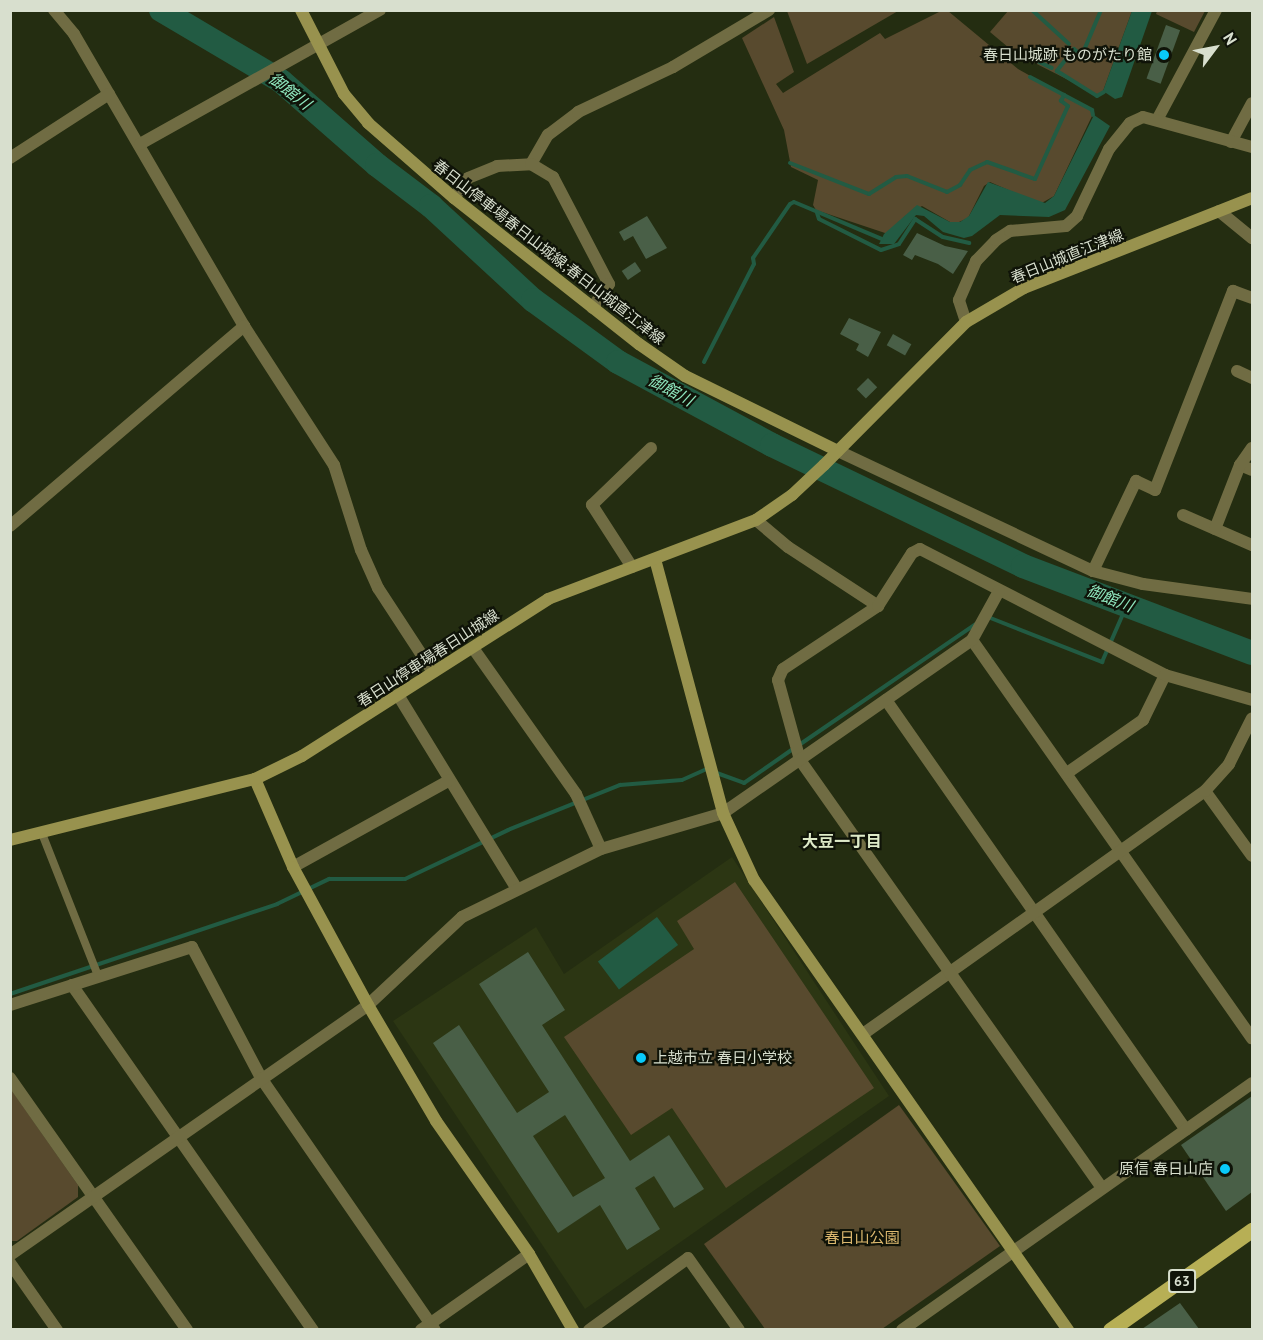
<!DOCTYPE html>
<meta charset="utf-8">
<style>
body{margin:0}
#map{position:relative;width:1263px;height:1340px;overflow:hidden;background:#242d11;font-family:"PT Sans","Noto Sans JP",sans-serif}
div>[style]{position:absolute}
.built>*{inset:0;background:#2c3613}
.green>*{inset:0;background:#584a2e}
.water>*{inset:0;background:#225b43;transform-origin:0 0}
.stream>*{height:4px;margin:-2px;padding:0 2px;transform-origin:2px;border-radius:2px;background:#225b43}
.river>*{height:24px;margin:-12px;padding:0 12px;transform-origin:12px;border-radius:12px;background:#225b43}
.building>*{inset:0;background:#495f47;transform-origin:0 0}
.lane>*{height:8px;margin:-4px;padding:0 4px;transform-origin:4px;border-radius:4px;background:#706c43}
.street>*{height:12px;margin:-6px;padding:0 6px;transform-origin:6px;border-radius:6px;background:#706c43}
.secondary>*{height:12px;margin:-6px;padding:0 6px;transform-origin:6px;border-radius:6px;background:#98924e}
.primary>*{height:15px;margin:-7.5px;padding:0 7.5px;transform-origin:7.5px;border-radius:7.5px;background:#b7af55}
.dots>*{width:16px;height:16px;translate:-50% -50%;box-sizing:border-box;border:3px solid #0f1308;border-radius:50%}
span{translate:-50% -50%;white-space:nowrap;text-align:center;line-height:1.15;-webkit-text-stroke:4.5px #0f1308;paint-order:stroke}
.shield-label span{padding:2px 4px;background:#0f1308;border:2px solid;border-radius:4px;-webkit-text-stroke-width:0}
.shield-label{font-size:14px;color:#d8dfce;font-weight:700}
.poi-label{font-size:15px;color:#d8dfce}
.right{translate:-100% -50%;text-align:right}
.left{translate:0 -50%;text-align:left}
.street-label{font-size:15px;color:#d8dfce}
.park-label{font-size:15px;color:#ddb96f}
.water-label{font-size:16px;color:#8fe6be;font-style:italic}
.neighbourhood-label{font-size:16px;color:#deeac8;font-weight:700}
.frame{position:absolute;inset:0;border:12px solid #d8dfce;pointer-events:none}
.north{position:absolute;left:1185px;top:18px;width:60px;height:60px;-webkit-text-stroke:4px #0f1308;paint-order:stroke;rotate:58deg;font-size:16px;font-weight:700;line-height:24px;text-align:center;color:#d8dfce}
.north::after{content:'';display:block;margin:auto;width:21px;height:27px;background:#d8dfce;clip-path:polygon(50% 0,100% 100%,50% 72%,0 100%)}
</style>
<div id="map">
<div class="built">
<div style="clip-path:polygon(732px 857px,889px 1096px,585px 1309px,393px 1021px,536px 927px,564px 974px)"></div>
</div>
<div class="green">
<div style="clip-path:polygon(787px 11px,787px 10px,898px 11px,807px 64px)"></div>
<div style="clip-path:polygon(941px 11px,948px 11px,1018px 69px,1091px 110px,1092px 116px,1054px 196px,1040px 204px,990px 182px,984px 186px,968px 218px,959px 222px,950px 222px,922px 206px,904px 217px,888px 234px,816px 210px,813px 205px,818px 180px,791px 167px,784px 130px,742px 38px,774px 17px,794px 72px,776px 84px,783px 93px,880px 33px,885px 39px)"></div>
<div style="clip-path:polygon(1008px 11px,1132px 11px,1103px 91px,1098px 95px,1015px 53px,990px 32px)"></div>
<div style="clip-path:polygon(1157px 11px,1157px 10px,1205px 11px,1194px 32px,1156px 14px)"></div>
<div style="clip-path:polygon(735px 882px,874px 1088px,726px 1188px,672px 1108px,631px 1135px,564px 1037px,694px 949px,677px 921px)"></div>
<div style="clip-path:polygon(10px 1088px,78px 1185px,78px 1197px,17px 1241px,10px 1241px)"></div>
<div style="clip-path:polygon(899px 1105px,1000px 1246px,882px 1329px,765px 1329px,704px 1244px)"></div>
</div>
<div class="water">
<div style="clip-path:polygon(1132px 11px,1152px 11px,1122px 97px,1115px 99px,1103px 91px)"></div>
<div style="clip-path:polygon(1094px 115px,1110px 126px,1065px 210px,1049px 217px,1000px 215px,972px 236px,964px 238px,943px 232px,924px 216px,916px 215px,894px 244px,879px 244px,884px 234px,917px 205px,950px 222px,960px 222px,969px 216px,988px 182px,1045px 203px,1054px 196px)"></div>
<div style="left:657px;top:917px;width:35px;height:74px;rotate:53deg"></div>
</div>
<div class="stream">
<div style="left:1032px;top:10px;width:50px;rotate:42.6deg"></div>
<div style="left:1101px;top:10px;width:49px;rotate:112.9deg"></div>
<div style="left:1082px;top:55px;width:10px;rotate:-143deg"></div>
<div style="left:1074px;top:49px;width:28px;rotate:128deg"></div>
<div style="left:1057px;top:71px;width:47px;rotate:32deg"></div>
<div style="left:1097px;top:96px;width:8px;rotate:-30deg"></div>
<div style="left:1039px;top:62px;width:14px;rotate:25deg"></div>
<div style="left:1030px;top:77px;width:38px;rotate:28deg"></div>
<div style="left:790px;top:163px;width:85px;rotate:21.4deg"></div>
<div style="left:869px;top:194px;width:32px;rotate:-32deg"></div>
<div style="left:896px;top:177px;width:11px;rotate:-5deg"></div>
<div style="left:907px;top:176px;width:43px;rotate:21.8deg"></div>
<div style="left:947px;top:192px;width:15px;rotate:-28deg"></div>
<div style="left:960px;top:185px;width:18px;rotate:-56deg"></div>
<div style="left:970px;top:170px;width:19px;rotate:-25deg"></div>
<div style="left:987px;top:162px;width:51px;rotate:19.5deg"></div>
<div style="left:1035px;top:179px;width:80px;rotate:-65.7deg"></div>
<div style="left:1068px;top:106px;width:9px;rotate:-144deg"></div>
<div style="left:1061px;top:101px;width:7px;rotate:-63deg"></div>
<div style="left:1064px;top:95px;width:32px;rotate:28deg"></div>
<div style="left:1092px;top:110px;width:5px;rotate:79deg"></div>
<div style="left:817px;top:213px;width:6px;rotate:72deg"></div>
<div style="left:819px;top:219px;width:69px;rotate:26.6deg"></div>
<div style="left:881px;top:250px;width:19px;rotate:-18deg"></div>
<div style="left:899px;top:244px;width:30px;rotate:-57deg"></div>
<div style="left:915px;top:219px;width:33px;rotate:33deg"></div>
<div style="left:943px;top:237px;width:27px;rotate:13deg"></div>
<div style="left:704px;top:362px;width:110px;rotate:-63deg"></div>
<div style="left:754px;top:264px;width:6px;rotate:-99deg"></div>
<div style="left:753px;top:258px;width:65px;rotate:-55.6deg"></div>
<div style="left:790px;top:204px;width:4px;rotate:-27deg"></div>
<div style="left:794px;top:202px;width:95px;rotate:22.8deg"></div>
<div style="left:988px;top:617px;width:123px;rotate:21.5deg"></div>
<div style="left:1102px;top:662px;width:60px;rotate:-66.4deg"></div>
<div style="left:799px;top:745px;width:214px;rotate:-34.4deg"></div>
<div style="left:714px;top:772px;width:32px;rotate:20deg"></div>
<div style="left:744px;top:783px;width:60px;rotate:-34.8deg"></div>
<div style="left:10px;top:994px;width:282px;rotate:-18.6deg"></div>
<div style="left:277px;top:904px;width:58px;rotate:-25.7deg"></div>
<div style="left:329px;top:879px;width:76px"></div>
<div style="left:405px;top:879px;width:114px;rotate:-25.4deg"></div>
<div style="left:508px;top:830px;width:121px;rotate:-21.9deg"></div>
<div style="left:620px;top:785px;width:62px;rotate:-4.6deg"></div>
<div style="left:682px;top:780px;width:27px;rotate:-24deg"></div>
</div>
<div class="river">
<div style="left:161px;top:10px;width:139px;rotate:30.6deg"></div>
<div style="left:281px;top:81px;width:128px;rotate:41.2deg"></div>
<div style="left:377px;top:165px;width:68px;rotate:37.2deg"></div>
<div style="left:431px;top:206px;width:139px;rotate:42.7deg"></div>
<div style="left:533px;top:300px;width:105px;rotate:36.1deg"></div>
<div style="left:618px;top:362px;width:175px;rotate:28.3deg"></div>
<div style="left:772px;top:445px;width:279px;rotate:25.7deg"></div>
<div style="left:1023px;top:566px;width:245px;rotate:20.8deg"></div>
</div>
<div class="building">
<div style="left:1166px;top:25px;width:15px;height:57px;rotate:20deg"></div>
<div style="clip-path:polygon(647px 216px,667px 248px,646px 259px,633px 236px,624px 241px,619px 232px)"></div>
<div style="clip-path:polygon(917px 233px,945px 246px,968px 251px,953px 274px,938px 264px,915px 255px,912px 260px,903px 255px)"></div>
<div style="left:635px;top:262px;width:11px;height:16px;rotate:56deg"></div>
<div style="clip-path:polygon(849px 318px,881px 332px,868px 357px,856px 350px,859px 344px,840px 334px)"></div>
<div style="left:893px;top:334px;width:21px;height:13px;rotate:29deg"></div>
<div style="left:868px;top:378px;width:13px;height:16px;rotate:45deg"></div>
<div style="clip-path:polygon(evenodd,528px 952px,565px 1010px,542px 1025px,630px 1161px,669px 1135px,704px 1189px,674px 1208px,654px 1176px,635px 1188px,660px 1229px,627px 1250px,600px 1205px,558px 1233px,433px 1043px,459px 1025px,517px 1113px,549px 1092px,479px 984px,528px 952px,565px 1115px,605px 1178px,573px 1197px,533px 1136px,565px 1115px)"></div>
<div style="clip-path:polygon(1252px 1096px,1252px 1192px,1226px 1211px,1181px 1145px)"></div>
<div style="clip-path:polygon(1180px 1303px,1199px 1329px,1142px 1329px)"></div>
</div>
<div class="lane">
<div style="left:41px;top:831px;width:156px;rotate:68.5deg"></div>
</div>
<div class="street">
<div style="left:54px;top:10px;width:31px;rotate:50deg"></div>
<div style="left:74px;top:34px;width:338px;rotate:59.8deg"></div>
<div style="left:244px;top:326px;width:166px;rotate:57.1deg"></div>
<div style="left:334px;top:465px;width:89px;rotate:72.4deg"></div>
<div style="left:361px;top:550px;width:42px;rotate:65.9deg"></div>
<div style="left:378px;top:588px;width:100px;rotate:56.8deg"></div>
<div style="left:1157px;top:120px;width:125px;rotate:-61.8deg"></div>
<div style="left:1231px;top:142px;width:44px;rotate:-61.7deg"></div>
<div style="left:140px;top:144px;width:275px;rotate:-29.2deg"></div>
<div style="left:10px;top:158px;width:118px;rotate:-32.9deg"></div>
<div style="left:531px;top:164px;width:34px;rotate:-60deg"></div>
<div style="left:548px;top:135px;width:38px;rotate:-37deg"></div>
<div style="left:578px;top:112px;width:105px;rotate:-25.3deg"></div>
<div style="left:673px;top:67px;width:112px;rotate:-30.7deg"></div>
<div style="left:454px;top:198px;width:24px;rotate:-55deg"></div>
<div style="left:468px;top:178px;width:31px;rotate:-22deg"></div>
<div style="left:497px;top:166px;width:34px;rotate:-3deg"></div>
<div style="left:531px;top:164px;width:26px;rotate:31deg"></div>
<div style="left:553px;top:177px;width:121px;rotate:62.4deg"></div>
<div style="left:609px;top:284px;width:29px;rotate:125deg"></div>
<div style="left:1219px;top:211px;width:43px;rotate:39.3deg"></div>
<div style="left:966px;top:322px;width:23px;rotate:-108deg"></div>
<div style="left:959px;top:300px;width:43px;rotate:-66.4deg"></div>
<div style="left:976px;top:261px;width:29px;rotate:-46deg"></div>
<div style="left:996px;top:240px;width:17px;rotate:-33deg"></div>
<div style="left:1010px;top:231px;width:56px;rotate:-5.1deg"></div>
<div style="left:1066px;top:226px;width:15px;rotate:-42deg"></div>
<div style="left:1077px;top:216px;width:74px;rotate:-64.5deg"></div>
<div style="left:1109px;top:149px;width:33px;rotate:-51deg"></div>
<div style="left:1130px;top:123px;width:14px;rotate:-25deg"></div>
<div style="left:1143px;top:117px;width:113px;rotate:15.4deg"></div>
<div style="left:1237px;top:371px;width:17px;rotate:25deg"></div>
<div style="left:838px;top:451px;width:282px;rotate:25.2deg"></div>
<div style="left:1093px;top:571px;width:52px;rotate:14.6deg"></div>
<div style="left:1143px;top:584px;width:110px;rotate:7.8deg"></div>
<div style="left:1240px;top:465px;width:13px;rotate:23deg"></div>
<div style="left:1183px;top:515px;width:75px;rotate:23.5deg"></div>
<div style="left:756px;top:520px;width:42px;rotate:40.2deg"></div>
<div style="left:788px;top:547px;width:108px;rotate:33.2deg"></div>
<div style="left:10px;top:526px;width:308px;rotate:-40.5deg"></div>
<div style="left:1215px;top:529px;width:69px;rotate:-68.7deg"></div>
<div style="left:1240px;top:465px;width:21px;rotate:-55deg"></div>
<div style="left:632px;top:567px;width:74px;rotate:-122.8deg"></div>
<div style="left:592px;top:505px;width:82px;rotate:-44deg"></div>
<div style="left:1093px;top:571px;width:100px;rotate:-64.5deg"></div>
<div style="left:1136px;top:481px;width:21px;rotate:25deg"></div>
<div style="left:1155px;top:490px;width:214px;rotate:-68.6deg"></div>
<div style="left:1233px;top:291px;width:20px;rotate:20deg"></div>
<div style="left:972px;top:640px;width:487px;rotate:54.9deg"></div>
<div style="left:473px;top:648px;width:179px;rotate:54.8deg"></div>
<div style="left:576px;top:794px;width:60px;rotate:65.6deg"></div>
<div style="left:398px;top:695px;width:228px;rotate:58.5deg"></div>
<div style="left:886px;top:700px;width:524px;rotate:55.1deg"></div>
<div style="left:1067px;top:773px;width:93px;rotate:-34.9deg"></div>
<div style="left:1143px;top:720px;width:50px;rotate:-63.9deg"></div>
<div style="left:1205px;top:791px;width:80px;rotate:54.1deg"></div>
<div style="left:293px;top:867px;width:179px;rotate:-29deg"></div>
<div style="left:72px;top:985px;width:421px;rotate:55.1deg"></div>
<div style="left:10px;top:1005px;width:191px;rotate:-17.7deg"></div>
<div style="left:192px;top:947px;width:148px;rotate:62.2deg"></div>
<div style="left:261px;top:1078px;width:306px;rotate:55.4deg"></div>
<div style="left:863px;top:1034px;width:420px;rotate:-35.4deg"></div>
<div style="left:1205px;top:791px;width:36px;rotate:-48deg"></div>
<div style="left:1229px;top:764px;width:51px;rotate:-63.4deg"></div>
<div style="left:10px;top:1078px;width:308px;rotate:54.9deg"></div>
<div style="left:1102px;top:1188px;width:524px;rotate:-125.21deg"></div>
<div style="left:800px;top:760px;width:83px;rotate:-105.4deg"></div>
<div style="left:778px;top:680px;width:12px;rotate:-66deg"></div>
<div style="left:783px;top:669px;width:114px;rotate:-33.6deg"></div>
<div style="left:878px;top:606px;width:63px;rotate:-57.3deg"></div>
<div style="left:912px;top:553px;width:9px;rotate:-27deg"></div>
<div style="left:920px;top:549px;width:276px;rotate:27.2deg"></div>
<div style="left:1165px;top:675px;width:91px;rotate:16deg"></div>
<div style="left:10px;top:1255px;width:437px;rotate:-34.9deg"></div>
<div style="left:368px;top:1005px;width:129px;rotate:-43.1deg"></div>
<div style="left:462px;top:917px;width:155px;rotate:-26.1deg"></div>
<div style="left:601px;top:849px;width:127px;rotate:-16.4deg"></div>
<div style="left:723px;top:813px;width:303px;rotate:-34.8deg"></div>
<div style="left:972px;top:640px;width:56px;rotate:-61.1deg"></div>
<div style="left:10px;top:1263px;width:82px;rotate:55deg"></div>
<div style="left:421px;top:1330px;width:132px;rotate:-35.1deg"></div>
<div style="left:589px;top:1330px;width:122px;rotate:-36deg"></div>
<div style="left:688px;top:1258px;width:88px;rotate:54.7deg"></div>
<div style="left:902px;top:1330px;width:428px;rotate:-35.2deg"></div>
</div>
<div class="secondary">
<div style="left:301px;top:10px;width:94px;rotate:62.9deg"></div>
<div style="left:344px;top:94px;width:38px;rotate:50deg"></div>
<div style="left:368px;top:123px;width:114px;rotate:41.1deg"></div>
<div style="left:454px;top:198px;width:236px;rotate:38.3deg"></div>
<div style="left:639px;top:344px;width:56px;rotate:34.8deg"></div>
<div style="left:685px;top:376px;width:170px;rotate:26.1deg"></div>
<div style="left:655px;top:559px;width:263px;rotate:75deg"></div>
<div style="left:723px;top:813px;width:74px;rotate:65.2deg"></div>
<div style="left:754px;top:880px;width:549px;rotate:55.09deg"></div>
<div style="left:255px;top:779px;width:96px;rotate:66.6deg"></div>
<div style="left:293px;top:867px;width:157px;rotate:61.5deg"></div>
<div style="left:368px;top:1005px;width:134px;rotate:59.6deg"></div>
<div style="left:436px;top:1121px;width:162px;rotate:55deg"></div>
<div style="left:529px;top:1254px;width:88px;rotate:59.9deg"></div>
<div style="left:10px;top:840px;width:252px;rotate:-14deg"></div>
<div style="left:255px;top:779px;width:52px;rotate:-26.1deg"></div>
<div style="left:302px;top:756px;width:292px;rotate:-32.5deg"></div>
<div style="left:548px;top:599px;width:222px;rotate:-20.8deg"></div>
<div style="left:756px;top:520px;width:44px;rotate:-34.8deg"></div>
<div style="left:792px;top:495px;width:44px;rotate:-43.2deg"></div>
<div style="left:824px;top:465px;width:202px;rotate:-45.2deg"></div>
<div style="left:966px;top:322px;width:67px;rotate:-30.4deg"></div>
<div style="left:1024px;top:288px;width:245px;rotate:-21.5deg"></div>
</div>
<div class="primary">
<div style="left:1110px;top:1330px;width:174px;rotate:-35.2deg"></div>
</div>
<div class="dots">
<div style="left:1164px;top:55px;background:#09cafa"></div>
<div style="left:641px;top:1058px;background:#09cafa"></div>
<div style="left:1225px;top:1169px;background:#09cafa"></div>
</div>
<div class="shield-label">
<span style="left:1182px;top:1281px">63</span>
</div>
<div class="poi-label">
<span class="right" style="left:1152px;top:55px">春日山城跡 ものがたり館</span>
<span class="left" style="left:653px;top:1058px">上越市立 春日小学校</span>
<span class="right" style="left:1213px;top:1169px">原信 春日山店</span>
</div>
<div class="street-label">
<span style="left:549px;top:252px;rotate:38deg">春日山停車場春日山城線;春日山城直江津線</span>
<span style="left:1067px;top:256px;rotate:-22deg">春日山城直江津線</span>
<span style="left:428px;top:658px;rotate:-33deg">春日山停車場春日山城線</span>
</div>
<div class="park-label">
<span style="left:862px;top:1238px">春日山公園</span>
</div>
<div class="water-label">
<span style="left:290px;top:91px;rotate:38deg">御館川</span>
<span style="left:671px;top:390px;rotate:28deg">御館川</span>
<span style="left:1110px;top:598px;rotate:21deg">御館川</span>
</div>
<div class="neighbourhood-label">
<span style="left:842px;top:841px">大豆一丁目</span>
</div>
<div class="frame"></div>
<div class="north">N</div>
</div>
